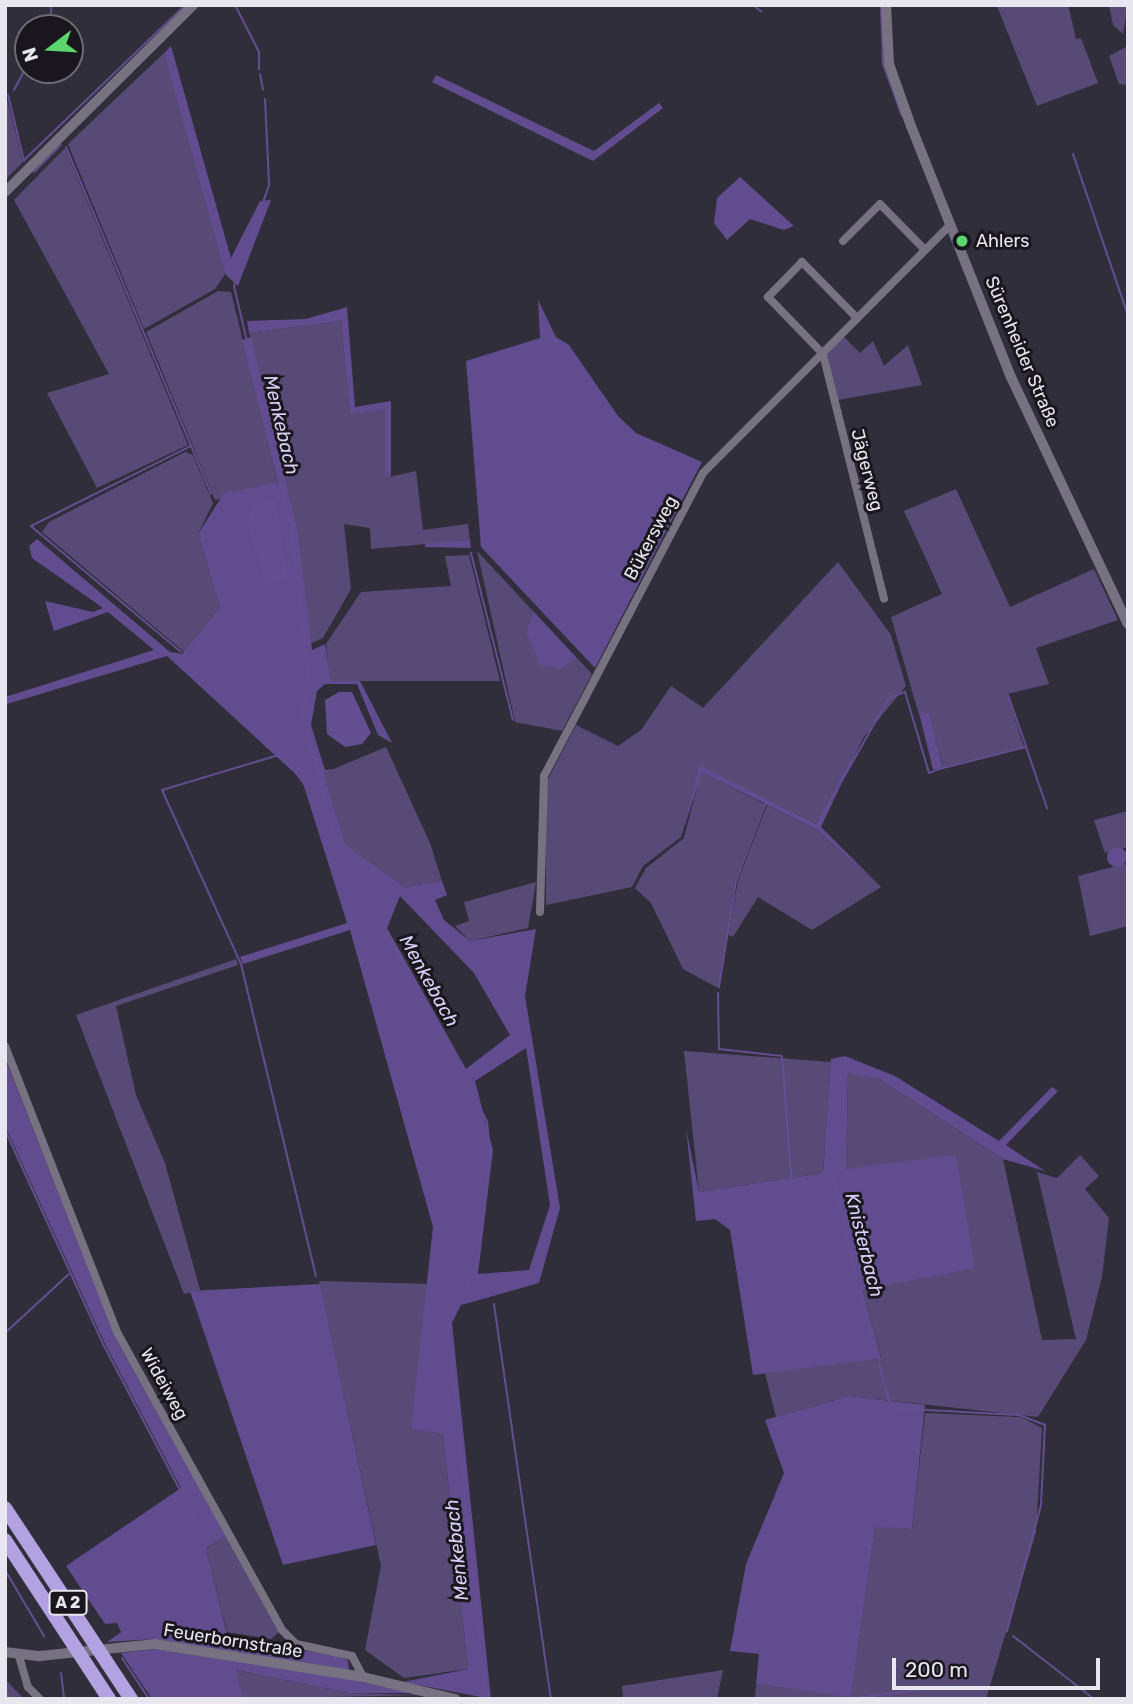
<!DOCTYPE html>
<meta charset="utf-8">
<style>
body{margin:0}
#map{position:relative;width:1133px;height:1704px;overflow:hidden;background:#312e3b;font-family:Rubik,sans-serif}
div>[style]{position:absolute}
.green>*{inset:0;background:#574a77}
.forest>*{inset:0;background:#604c8e;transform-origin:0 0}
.round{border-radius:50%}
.water>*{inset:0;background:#634e91}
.stream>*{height:2px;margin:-1px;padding:0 1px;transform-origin:1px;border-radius:1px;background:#634e91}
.minor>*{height:8px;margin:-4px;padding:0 4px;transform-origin:4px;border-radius:4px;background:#767281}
.tertiary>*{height:10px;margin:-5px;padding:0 5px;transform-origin:5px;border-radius:5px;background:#767281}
.secondary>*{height:10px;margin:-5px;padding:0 5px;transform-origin:5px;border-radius:5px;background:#767281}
.motorway>*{height:14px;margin:-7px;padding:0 7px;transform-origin:7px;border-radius:7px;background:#b3a2e2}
.dots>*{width:19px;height:19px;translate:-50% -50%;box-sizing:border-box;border:4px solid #19171d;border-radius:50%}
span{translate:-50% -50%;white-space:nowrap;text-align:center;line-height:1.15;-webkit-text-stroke:6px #19171d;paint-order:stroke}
.shield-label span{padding:2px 5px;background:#19171d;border:2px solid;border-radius:5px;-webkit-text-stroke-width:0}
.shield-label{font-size:16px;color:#e8e6ef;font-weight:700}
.poi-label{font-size:18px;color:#e8e6ef}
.left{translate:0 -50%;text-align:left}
.street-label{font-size:18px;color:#e8e6ef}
.water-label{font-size:19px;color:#d9d0f7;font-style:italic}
.frame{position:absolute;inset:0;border:7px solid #e8e6ef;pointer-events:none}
.north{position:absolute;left:14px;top:14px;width:70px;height:70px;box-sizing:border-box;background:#19171d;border:2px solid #6c6a71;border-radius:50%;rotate:253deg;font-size:19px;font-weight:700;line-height:28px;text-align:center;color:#e8e6ef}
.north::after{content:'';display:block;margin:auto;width:24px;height:32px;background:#5cd56d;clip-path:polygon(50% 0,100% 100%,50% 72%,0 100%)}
.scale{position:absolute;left:892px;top:1658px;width:208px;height:32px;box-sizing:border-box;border:4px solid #e8e6ef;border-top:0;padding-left:9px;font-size:21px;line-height:24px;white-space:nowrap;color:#e8e6ef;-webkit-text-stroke:5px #19171d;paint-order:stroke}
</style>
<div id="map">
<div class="green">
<div style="clip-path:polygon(1068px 5px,1076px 39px,1081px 38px,1098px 83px,1037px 106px,997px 6px)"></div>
<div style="clip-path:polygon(1109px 5px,1128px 5px,1123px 34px,1113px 25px)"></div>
<div style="clip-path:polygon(1128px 46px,1128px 85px,1119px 84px,1109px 56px)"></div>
<div style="clip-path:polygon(164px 53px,228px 270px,215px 289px,144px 329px,68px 144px)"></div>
<div style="clip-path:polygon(6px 95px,23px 162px,5px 180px,5px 96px)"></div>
<div style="clip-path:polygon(65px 148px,188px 445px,97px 488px,47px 393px,109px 374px,14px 200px)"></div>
<div style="clip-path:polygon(218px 291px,231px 292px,278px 484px,215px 500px,146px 332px)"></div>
<div style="clip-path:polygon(341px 321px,350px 413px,385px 408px,385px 478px,416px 471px,423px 530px,468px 524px,470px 540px,371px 549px,370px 528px,344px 524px,351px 589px,323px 638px,310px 644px,298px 531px,249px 333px)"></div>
<div style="clip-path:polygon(841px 334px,860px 353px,873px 341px,884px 366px,908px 345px,922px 385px,838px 400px,826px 348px)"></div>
<div style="clip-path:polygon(185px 452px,193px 455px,213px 503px,198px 534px,220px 607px,184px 652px,42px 532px,49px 522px)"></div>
<div style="clip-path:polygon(956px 489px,1010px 607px,1094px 569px,1118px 620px,1036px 648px,1049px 684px,1007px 694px,1024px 747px,943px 767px,929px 713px,919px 715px,891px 617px,942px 594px,904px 511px)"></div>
<div style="clip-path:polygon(477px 551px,533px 611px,526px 631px,567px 663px,577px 658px,592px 674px,562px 731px,515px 722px)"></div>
<div style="clip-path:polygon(469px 555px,500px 681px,330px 681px,326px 644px,361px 592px,451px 586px,445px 556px)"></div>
<div style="clip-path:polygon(838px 562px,891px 635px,906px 686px,864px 737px,816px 824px,699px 766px,681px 837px,643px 866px,632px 887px,546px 905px,546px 783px,576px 725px,618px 746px,641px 730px,671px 686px,703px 708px)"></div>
<div style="clip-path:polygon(386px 747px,430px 843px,442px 881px,405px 887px,346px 847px,324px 773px)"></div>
<div style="clip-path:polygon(701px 771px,764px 804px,735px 881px,718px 988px,683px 969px,651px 903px,635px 888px,646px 868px,684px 838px)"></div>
<div style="clip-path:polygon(767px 805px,817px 830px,881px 887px,812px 930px,758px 897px,733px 937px,728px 935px,738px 880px)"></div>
<div style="clip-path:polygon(1128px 811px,1128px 847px,1105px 853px,1094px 820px)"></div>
<div style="clip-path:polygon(1128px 863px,1128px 926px,1090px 936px,1078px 876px)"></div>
<div style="clip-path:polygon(536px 882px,528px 928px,470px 941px,455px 926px,469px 921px,464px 902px)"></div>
<div style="clip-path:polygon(236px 959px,238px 965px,116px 1006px,136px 1095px,165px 1163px,200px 1290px,184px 1294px,76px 1015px)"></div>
<div style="clip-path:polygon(684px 1051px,831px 1062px,823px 1173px,699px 1192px)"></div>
<div style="clip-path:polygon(848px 1072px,879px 1079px,1003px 1159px,1042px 1340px,1076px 1339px,1037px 1172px,1057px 1178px,1080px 1155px,1099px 1176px,1085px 1189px,1109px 1218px,1102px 1277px,1086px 1340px,1038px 1417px,849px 1396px,776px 1417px,765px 1373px,881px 1357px,863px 1290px,846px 1170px)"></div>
<div style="clip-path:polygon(319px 1281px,431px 1284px,411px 1428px,443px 1434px,468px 1669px,404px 1678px,365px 1650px,381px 1566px)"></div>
<div style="clip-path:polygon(925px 1413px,1021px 1417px,1042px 1428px,1036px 1532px,986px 1699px,755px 1699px,756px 1684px,851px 1696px,875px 1526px,912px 1529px)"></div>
<div style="clip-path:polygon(226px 1536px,279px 1632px,271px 1639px,227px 1632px,206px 1548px)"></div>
<div style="clip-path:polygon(235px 1670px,349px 1693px,425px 1695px,243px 1699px)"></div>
<div style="clip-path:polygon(723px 1670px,717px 1699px,623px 1699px,622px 1686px)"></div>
<div style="clip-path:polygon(5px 1679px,24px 1699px,5px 1699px)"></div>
</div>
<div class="forest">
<div style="clip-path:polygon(171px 46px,231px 258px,260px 201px,271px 200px,238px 286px,226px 275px,164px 53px)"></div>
<div style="clip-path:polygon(436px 75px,594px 151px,659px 103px,663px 108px,593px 161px,432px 82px)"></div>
<div style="clip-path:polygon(740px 177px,794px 226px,784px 230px,750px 219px,727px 240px,714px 223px,717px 198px)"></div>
<div style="clip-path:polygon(538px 300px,556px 337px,569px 345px,618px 416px,636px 433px,702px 462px,595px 668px,481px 547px,466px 361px,540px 338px)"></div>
<div style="clip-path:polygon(347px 307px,355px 407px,391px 401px,391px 476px,385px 478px,385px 409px,350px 414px,341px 321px,249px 333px,247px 321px,306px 319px)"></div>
<div style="clip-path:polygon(evenodd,251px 337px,298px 531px,312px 650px,325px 644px,331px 681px,360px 681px,392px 743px,378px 735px,357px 684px,325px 684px,317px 691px,311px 725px,325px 770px,335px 769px,324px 773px,346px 846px,405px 887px,442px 881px,447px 895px,435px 900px,444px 920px,470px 941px,536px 929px,525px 996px,560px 1208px,539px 1283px,461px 1305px,452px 1323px,491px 1699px,403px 1682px,468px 1669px,443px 1434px,411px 1429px,433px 1227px,350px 930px,243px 964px,240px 957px,347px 923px,302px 780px,167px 656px,7px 704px,5px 697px,154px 650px,108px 612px,54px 631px,45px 601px,93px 612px,103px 608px,32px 558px,29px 546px,37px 539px,170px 652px,182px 654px,220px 607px,198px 534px,224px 493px,278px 483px,242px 340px,251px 337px,400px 896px,474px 973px,510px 1035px,466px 1069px,387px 928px,400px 896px,251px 337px,526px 1048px,550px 1205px,529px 1270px,478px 1274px,493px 1150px,475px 1081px,526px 1048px)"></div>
<div style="clip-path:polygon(470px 540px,471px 548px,425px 547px,425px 543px)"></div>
<div style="clip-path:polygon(533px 611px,577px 658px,561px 669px,540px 665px,526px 631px)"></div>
<div style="left:929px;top:712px;width:57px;height:10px;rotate:76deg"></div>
<div style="clip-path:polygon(864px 736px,821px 827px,881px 887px,817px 830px,702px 772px,681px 837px,699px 765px,816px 824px)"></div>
<div class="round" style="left:1107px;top:847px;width:20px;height:20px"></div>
<div style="clip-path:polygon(845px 1056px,895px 1076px,999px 1141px,1052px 1087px,1058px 1091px,1006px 1145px,1045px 1171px,1003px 1159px,879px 1079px,848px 1073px,846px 1169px,956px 1155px,975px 1268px,863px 1290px,881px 1358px,753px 1375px,730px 1230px,715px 1219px,696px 1221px,686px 1128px,699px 1192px,823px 1173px,831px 1059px)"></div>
<div style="clip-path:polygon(5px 1058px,116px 1339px,226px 1536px,206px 1548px,228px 1638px,337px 1656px,348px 1660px,349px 1670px,155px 1639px,107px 1642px,121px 1632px,117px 1623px,105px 1624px,66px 1566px,181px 1488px,105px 1344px,5px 1126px)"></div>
<div style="clip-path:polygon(320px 1284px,376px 1545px,283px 1565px,190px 1291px)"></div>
<div style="clip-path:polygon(849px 1396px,925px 1405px,912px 1529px,875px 1527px,851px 1697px,756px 1684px,759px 1654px,730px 1651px,746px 1564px,784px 1473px,765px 1420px)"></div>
<div style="clip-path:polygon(155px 1649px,348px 1679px,412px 1693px,349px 1693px,236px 1670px,243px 1699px,152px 1699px,121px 1653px)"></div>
</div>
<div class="water">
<div style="clip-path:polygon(270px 499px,276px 501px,288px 580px,265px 586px,248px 524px,250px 507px)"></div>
<div style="clip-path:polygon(339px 692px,352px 692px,371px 733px,362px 744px,345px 747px,327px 734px,325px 700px)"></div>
</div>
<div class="stream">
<div style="left:235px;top:5px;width:53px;rotate:62.9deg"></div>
<div style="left:259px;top:52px;width:17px;rotate:90deg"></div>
<div style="left:753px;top:5px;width:11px;rotate:38deg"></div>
<div style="left:881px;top:5px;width:59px;rotate:88.1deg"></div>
<div style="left:883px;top:64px;width:55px;rotate:69.9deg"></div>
<div style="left:49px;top:28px;width:23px;rotate:-83deg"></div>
<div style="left:260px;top:74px;width:16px;rotate:79deg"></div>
<div style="left:14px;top:90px;width:30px;rotate:-62deg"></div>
<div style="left:8px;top:95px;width:68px;rotate:76.4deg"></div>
<div style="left:265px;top:99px;width:86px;rotate:87.3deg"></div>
<div style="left:269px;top:185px;width:107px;rotate:109.1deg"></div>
<div style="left:234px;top:286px;width:254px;rotate:76.8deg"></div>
<div style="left:292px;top:533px;width:159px;rotate:83.5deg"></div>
<div style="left:310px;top:691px;width:21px;rotate:115deg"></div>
<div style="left:301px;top:710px;width:131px;rotate:74.9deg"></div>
<div style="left:335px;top:836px;width:82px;rotate:42deg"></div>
<div style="left:396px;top:891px;width:40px;rotate:108deg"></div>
<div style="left:384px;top:929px;width:218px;rotate:61.8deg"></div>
<div style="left:487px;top:1121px;width:30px;rotate:84deg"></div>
<div style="left:490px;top:1151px;width:113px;rotate:96.1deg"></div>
<div style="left:478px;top:1263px;width:70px;rotate:115.5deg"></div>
<div style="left:448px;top:1326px;width:375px;rotate:84.2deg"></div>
<div style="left:66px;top:147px;width:376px;rotate:67.3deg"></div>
<div style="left:1073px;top:154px;width:171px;rotate:71.2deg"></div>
<div style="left:24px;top:160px;width:223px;rotate:-43.9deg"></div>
<div style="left:34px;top:172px;width:38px;rotate:-45deg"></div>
<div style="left:471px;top:553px;width:172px;rotate:75.9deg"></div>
<div style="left:181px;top:652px;width:196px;rotate:-140deg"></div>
<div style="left:31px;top:526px;width:179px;rotate:-26.6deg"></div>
<div style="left:213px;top:687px;width:96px;rotate:44.2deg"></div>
<div style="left:282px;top:754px;width:44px;rotate:53.4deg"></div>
<div style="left:1008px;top:695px;width:54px;rotate:70.6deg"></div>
<div style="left:282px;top:754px;width:125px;rotate:163.3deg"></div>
<div style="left:162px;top:790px;width:191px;rotate:65.6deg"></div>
<div style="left:241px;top:964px;width:321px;rotate:76.5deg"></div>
<div style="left:939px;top:769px;width:90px;rotate:-14.2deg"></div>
<div style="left:1026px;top:747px;width:65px;rotate:71deg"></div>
<div style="left:719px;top:987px;width:107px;rotate:-80.9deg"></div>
<div style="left:736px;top:881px;width:85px;rotate:-69.2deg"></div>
<div style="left:766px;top:802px;width:55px;rotate:25.6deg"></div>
<div style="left:816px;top:826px;width:147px;rotate:-60.3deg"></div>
<div style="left:889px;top:698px;width:17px;rotate:-21deg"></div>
<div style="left:905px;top:692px;width:84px;rotate:73.5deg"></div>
<div style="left:929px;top:773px;width:11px;rotate:-22deg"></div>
<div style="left:718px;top:993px;width:56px;rotate:89deg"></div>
<div style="left:719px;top:1049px;width:63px;rotate:6.3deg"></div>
<div style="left:782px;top:1056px;width:129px;rotate:85.6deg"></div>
<div style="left:792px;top:1185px;width:42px;rotate:-9.7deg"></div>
<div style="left:833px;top:1178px;width:184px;rotate:76.5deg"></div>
<div style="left:5px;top:1130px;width:235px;rotate:65.4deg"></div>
<div style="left:103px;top:1344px;width:208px;rotate:62.2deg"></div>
<div style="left:494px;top:1304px;width:398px;rotate:81.8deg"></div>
<div style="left:5px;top:1333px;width:87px;rotate:-42.7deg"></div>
<div style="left:879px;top:1364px;width:46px;rotate:74.7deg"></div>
<div style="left:891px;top:1408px;width:128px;rotate:3.1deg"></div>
<div style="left:1019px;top:1415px;width:28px;rotate:21deg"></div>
<div style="left:1045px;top:1425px;width:80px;rotate:92.9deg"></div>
<div style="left:1041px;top:1505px;width:131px;rotate:105.1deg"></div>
<div style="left:5px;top:1570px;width:77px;rotate:59.4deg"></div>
<div style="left:1013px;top:1636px;width:103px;rotate:37.9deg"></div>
<div style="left:122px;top:1658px;width:49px;rotate:56.6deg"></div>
<div style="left:61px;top:1673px;width:26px;rotate:83deg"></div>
<div style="left:847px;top:1699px;width:103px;rotate:-7.3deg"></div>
</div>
<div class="minor">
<div style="left:843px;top:241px;width:52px;rotate:-45deg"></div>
<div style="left:880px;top:204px;width:63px;rotate:45.6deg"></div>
<div style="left:855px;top:316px;width:76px;rotate:-134.5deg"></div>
<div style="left:802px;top:262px;width:49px;rotate:134.2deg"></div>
<div style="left:768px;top:297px;width:79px;rotate:46deg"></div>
<div style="left:823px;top:354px;width:252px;rotate:76deg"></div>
<div style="left:540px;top:912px;width:136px;rotate:-88.3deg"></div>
<div style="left:544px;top:776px;width:342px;rotate:-62.3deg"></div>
<div style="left:703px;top:473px;width:350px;rotate:-45.1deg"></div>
<div style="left:5px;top:1046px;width:309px;rotate:68.6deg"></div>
<div style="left:118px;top:1334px;width:338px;rotate:61deg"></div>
<div style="left:282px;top:1630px;width:20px;rotate:45deg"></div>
<div style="left:296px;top:1644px;width:57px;rotate:12.1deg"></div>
<div style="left:352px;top:1656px;width:24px;rotate:62deg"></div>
<div style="left:19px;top:1656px;width:32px;rotate:74deg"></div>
<div style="left:28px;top:1687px;width:17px;rotate:45deg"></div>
</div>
<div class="tertiary">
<div style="left:5px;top:1652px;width:35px;rotate:7deg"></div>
<div style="left:40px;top:1656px;width:116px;rotate:-6deg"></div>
<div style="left:155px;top:1644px;width:211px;rotate:9deg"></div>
<div style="left:363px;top:1677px;width:95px;rotate:13.4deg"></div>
</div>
<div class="secondary">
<div style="left:886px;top:5px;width:59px;rotate:87.1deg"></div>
<div style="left:889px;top:64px;width:66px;rotate:70.5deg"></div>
<div style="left:911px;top:126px;width:270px;rotate:68.3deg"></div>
<div style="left:1011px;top:377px;width:273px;rotate:64.7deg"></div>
<div style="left:5px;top:192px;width:265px;rotate:-44.8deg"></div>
</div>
<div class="motorway">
<div style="left:5px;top:1508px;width:229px;rotate:56.6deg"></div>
<div style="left:5px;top:1540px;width:190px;rotate:56.8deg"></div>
</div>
<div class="dots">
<div style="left:962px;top:241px;background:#5cd56d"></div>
</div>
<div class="shield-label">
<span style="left:68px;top:1603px">A 2</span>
</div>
<div class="poi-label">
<span class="left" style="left:976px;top:241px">Ahlers</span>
</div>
<div class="street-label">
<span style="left:1022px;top:352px;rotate:67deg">Sürenheider Straße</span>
<span style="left:867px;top:470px;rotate:76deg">Jägerweg</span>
<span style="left:651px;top:538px;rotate:-62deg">Bükersweg</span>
<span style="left:164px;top:1384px;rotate:61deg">Wideiweg</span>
<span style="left:233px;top:1641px;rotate:9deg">Feuerbornstraße</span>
</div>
<div class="water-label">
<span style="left:281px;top:425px;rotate:77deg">Menkebach</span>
<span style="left:429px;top:981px;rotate:61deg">Menkebach</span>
<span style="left:864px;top:1245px;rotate:76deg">Knisterbach</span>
<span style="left:457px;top:1550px;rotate:-96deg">Menkebach</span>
</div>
<div class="frame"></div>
<div class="north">N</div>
<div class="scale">200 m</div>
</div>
